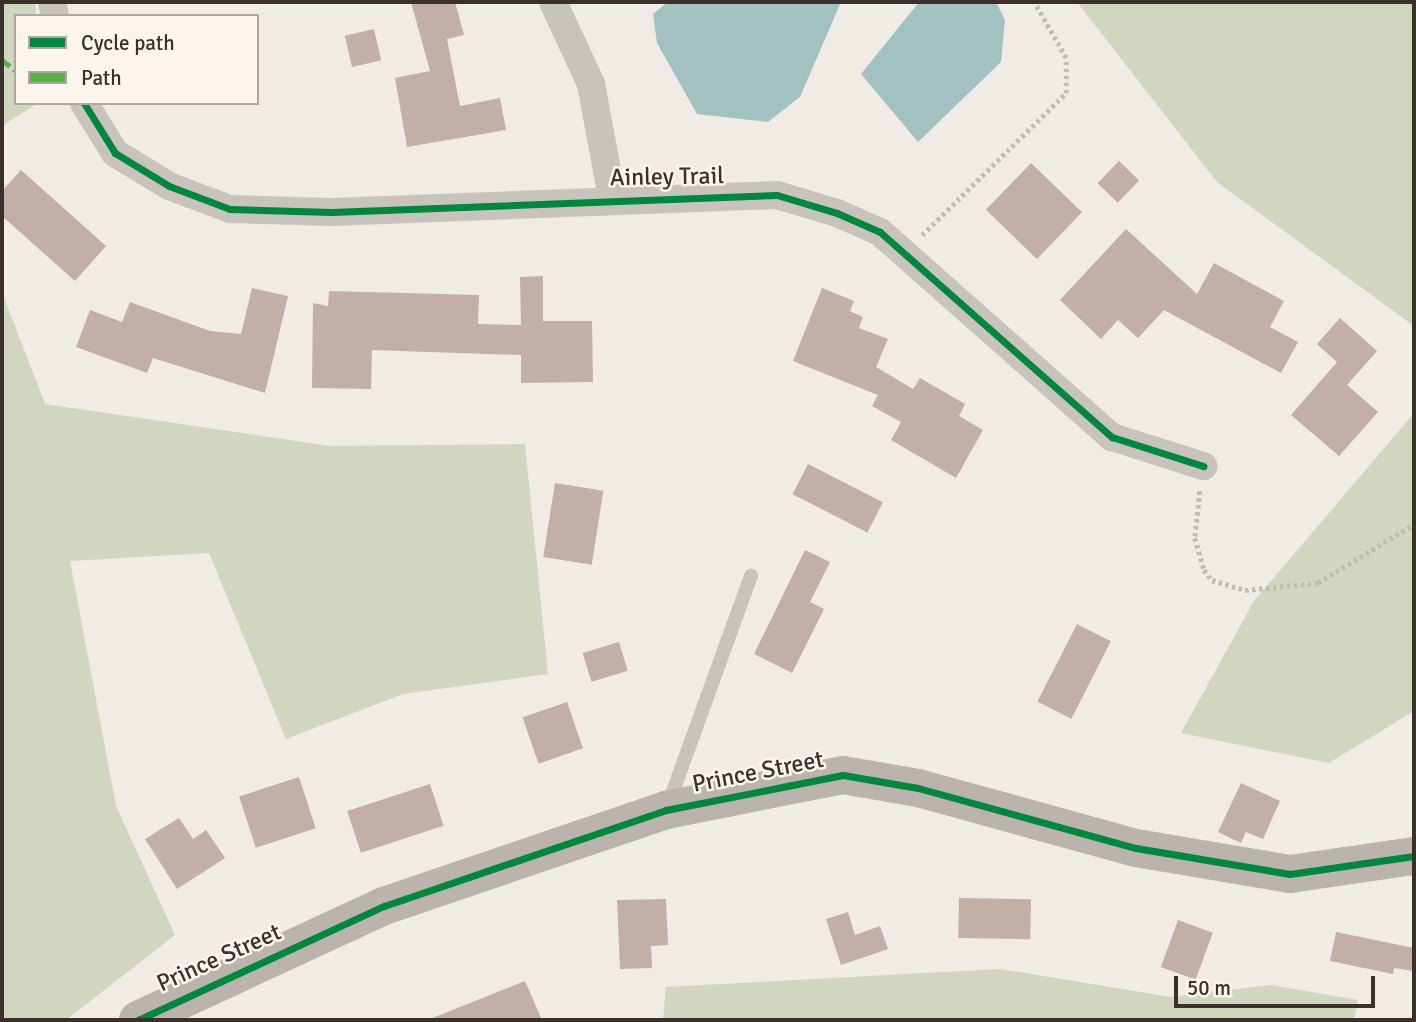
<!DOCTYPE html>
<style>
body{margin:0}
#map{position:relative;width:1416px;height:1022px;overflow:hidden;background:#f0ebe5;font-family:Signika,sans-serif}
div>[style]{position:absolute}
.green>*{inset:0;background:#d1d6bf}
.water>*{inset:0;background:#a1c2c1}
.building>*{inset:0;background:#c3afa7;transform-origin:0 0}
.path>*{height:4.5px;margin-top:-2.25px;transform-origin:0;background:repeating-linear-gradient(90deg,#c2bbb6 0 3.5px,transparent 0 7px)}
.lane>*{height:14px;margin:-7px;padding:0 7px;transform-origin:7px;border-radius:7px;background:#c9c3be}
.street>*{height:28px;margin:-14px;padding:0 14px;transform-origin:14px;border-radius:14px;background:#c9c3be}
.secondary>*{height:38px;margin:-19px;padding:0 19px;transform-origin:19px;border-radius:19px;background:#bab3ae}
.quiet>*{height:5px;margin-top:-2.5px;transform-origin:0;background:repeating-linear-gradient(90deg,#57b246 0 10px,transparent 0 15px)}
.cycleway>*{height:7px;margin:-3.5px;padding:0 3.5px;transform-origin:3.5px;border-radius:3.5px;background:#00873e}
span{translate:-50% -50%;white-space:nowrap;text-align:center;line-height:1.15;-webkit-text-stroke:5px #fbf5ee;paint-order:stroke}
.street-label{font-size:24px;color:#3b302b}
.frame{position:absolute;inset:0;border:4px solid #3b302b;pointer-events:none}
.legend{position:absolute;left:14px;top:14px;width:245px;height:91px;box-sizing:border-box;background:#fbf5ee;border:2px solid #aea6a0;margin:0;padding:9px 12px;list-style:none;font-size:21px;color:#3b302b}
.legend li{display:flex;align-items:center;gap:14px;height:35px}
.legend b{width:35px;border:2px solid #aea6a0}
.scale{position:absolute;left:1174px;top:976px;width:201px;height:32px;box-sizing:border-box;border:4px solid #3b302b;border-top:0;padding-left:9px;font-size:21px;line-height:24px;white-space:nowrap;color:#3b302b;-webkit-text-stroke:5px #fbf5ee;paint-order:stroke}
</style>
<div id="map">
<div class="green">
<div style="clip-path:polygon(2px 2px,35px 2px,36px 16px,16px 16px,16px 103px,38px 103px,2px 126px)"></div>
<div style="clip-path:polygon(1077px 2px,1414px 2px,1414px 326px,1217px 182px)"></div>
<div style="clip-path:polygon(2px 292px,45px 404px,330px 446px,525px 444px,548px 674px,403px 694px,286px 739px,209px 553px,70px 561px,116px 806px,175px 935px,66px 1020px,2px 1020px)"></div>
<div style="clip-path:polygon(1414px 413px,1414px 711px,1329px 763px,1181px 733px,1254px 601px)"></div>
<div style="clip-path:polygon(1000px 969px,1171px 997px,1271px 985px,1358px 1000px,1354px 1020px,663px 1020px,666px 987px)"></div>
</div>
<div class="water">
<div style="clip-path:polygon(668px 2px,841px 2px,800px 97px,768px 122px,697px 114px,657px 43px,653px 14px)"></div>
<div style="clip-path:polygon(919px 2px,996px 2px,1005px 20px,1001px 62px,918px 142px,861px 74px)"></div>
</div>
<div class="building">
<div style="clip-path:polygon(411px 2px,455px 2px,464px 35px,447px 39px,460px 106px,500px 98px,506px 130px,407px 147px,395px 78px,430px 71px)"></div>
<div style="left:374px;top:29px;width:32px;height:30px;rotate:77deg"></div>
<div style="left:1119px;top:161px;width:28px;height:31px;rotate:44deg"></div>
<div style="left:1031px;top:163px;width:71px;height:65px;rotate:44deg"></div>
<div style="clip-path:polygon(21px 170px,106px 246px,75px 281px,2px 216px,2px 191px)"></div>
<div style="clip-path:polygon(1126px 229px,1197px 294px,1214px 263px,1284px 301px,1270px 327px,1298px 342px,1281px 373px,1164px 310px,1138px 338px,1118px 320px,1101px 339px,1060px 300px)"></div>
<div style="clip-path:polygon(543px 276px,543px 321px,592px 321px,593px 382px,521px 383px,521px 355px,372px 350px,371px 389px,312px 388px,313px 303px,328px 306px,329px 291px,479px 295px,478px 324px,521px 325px,520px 277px)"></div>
<div style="clip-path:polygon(252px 288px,288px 296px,265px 393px,153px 358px,147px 373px,76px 347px,90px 310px,122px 322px,130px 302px,210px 331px,241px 334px)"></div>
<div style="clip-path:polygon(822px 288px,854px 301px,850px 311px,863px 317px,859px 328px,888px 339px,876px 367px,913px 389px,920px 378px,965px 404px,959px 416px,983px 430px,956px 478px,891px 440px,901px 422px,872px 406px,878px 395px,793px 361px)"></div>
<div style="clip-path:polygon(1340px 318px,1377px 351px,1347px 385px,1378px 412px,1339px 456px,1291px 415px,1337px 362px,1317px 344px)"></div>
<div style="left:808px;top:464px;width:84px;height:34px;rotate:27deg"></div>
<div style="left:555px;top:483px;width:49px;height:75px;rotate:9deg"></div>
<div style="clip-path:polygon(805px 550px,830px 562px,810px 602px,824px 609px,792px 673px,754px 654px)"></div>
<div style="left:1077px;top:624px;width:38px;height:87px;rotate:27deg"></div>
<div style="left:619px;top:642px;width:30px;height:38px;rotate:73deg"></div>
<div style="left:567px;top:702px;width:49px;height:47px;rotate:71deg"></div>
<div style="left:299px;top:777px;width:54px;height:63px;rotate:72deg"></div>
<div style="clip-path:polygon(1241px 783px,1280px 801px,1263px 839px,1246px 832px,1241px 843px,1218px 832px)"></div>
<div style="left:430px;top:784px;width:44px;height:87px;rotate:72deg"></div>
<div style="clip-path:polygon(179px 818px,193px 839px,206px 830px,225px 858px,177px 889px,145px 839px)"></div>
<div style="left:959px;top:898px;width:72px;height:40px;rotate:1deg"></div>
<div style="clip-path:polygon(666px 899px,668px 945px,651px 946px,652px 968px,620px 969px,617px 900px)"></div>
<div style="clip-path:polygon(848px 912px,855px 935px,880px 926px,888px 949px,841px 965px,826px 919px)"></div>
<div style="left:1178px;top:920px;width:37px;height:50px;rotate:20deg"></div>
<div style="clip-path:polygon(1336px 932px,1414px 948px,1414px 971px,1394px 968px,1393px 974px,1330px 961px)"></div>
<div style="clip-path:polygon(525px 981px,542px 1020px,430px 1020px,430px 1019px)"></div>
</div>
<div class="path">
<div style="left:922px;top:235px;width:202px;rotate:-44.6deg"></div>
<div style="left:1066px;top:93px;width:35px;rotate:-90deg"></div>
<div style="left:1066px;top:58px;width:64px;rotate:-119.7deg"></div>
<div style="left:1200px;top:491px;width:47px;rotate:96.1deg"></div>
<div style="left:1195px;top:538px;width:33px;rotate:74deg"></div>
<div style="left:1204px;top:570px;width:13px;rotate:51deg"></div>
<div style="left:1212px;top:580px;width:34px;rotate:17deg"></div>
<div style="left:1245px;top:590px;width:73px;rotate:-5.5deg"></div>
<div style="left:1318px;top:583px;width:113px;rotate:-31.6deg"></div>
</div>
<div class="lane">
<div style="left:668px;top:805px;width:244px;rotate:-70.1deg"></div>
</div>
<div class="street">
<div style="left:52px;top:2px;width:14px;rotate:78deg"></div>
<div style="left:553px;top:2px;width:90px;rotate:65.1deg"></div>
<div style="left:591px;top:84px;width:115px;rotate:79.5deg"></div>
<div style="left:84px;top:103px;width:59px;rotate:58.2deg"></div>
<div style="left:115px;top:153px;width:63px;rotate:31.4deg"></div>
<div style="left:169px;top:186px;width:65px;rotate:20.7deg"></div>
<div style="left:230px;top:209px;width:102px;rotate:1.7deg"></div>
<div style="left:332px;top:212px;width:445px;rotate:-2.2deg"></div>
<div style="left:777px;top:195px;width:63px;rotate:16.7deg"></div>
<div style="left:837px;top:213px;width:47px;rotate:23.8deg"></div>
<div style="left:880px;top:232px;width:310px;rotate:41.5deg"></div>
<div style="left:1112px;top:437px;width:96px;rotate:17.7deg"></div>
</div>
<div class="secondary">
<div style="left:138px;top:1020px;width:271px;rotate:-24.9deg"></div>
<div style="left:384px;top:906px;width:298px;rotate:-18.8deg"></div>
<div style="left:666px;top:810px;width:180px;rotate:-11.2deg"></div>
<div style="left:843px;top:775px;width:76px;rotate:9.8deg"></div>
<div style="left:918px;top:788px;width:226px;rotate:15.4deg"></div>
<div style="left:1136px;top:848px;width:156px;rotate:9.6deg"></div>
<div style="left:1290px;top:874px;width:125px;rotate:-8.3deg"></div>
</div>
<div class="quiet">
<div style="left:2px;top:60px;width:18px;rotate:38deg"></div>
</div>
<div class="cycleway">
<div style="left:84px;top:103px;width:59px;rotate:58.2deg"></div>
<div style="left:115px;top:153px;width:63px;rotate:31.4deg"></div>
<div style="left:169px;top:186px;width:65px;rotate:20.7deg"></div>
<div style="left:230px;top:209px;width:102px;rotate:1.7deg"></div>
<div style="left:332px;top:212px;width:445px;rotate:-2.2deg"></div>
<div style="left:777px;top:195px;width:63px;rotate:16.7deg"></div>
<div style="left:837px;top:213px;width:47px;rotate:23.8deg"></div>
<div style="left:880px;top:232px;width:310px;rotate:41.5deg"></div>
<div style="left:1112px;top:437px;width:96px;rotate:17.7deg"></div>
<div style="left:138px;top:1020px;width:271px;rotate:-24.9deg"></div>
<div style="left:384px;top:906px;width:298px;rotate:-18.8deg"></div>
<div style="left:666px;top:810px;width:180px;rotate:-11.2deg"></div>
<div style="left:843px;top:775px;width:76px;rotate:9.8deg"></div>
<div style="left:918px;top:788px;width:226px;rotate:15.4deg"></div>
<div style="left:1136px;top:848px;width:156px;rotate:9.6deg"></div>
<div style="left:1290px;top:874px;width:125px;rotate:-8.3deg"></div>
</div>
<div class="street-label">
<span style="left:667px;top:177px;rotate:-1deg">Ainley Trail</span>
<span style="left:758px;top:772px;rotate:-11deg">Prince Street</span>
<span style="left:219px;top:958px;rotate:-24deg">Prince Street</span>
</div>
<div class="frame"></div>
<ul class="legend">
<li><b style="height:9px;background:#00873e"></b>Cycle path</li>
<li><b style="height:9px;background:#57b246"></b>Path</li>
</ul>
<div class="scale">50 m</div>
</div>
